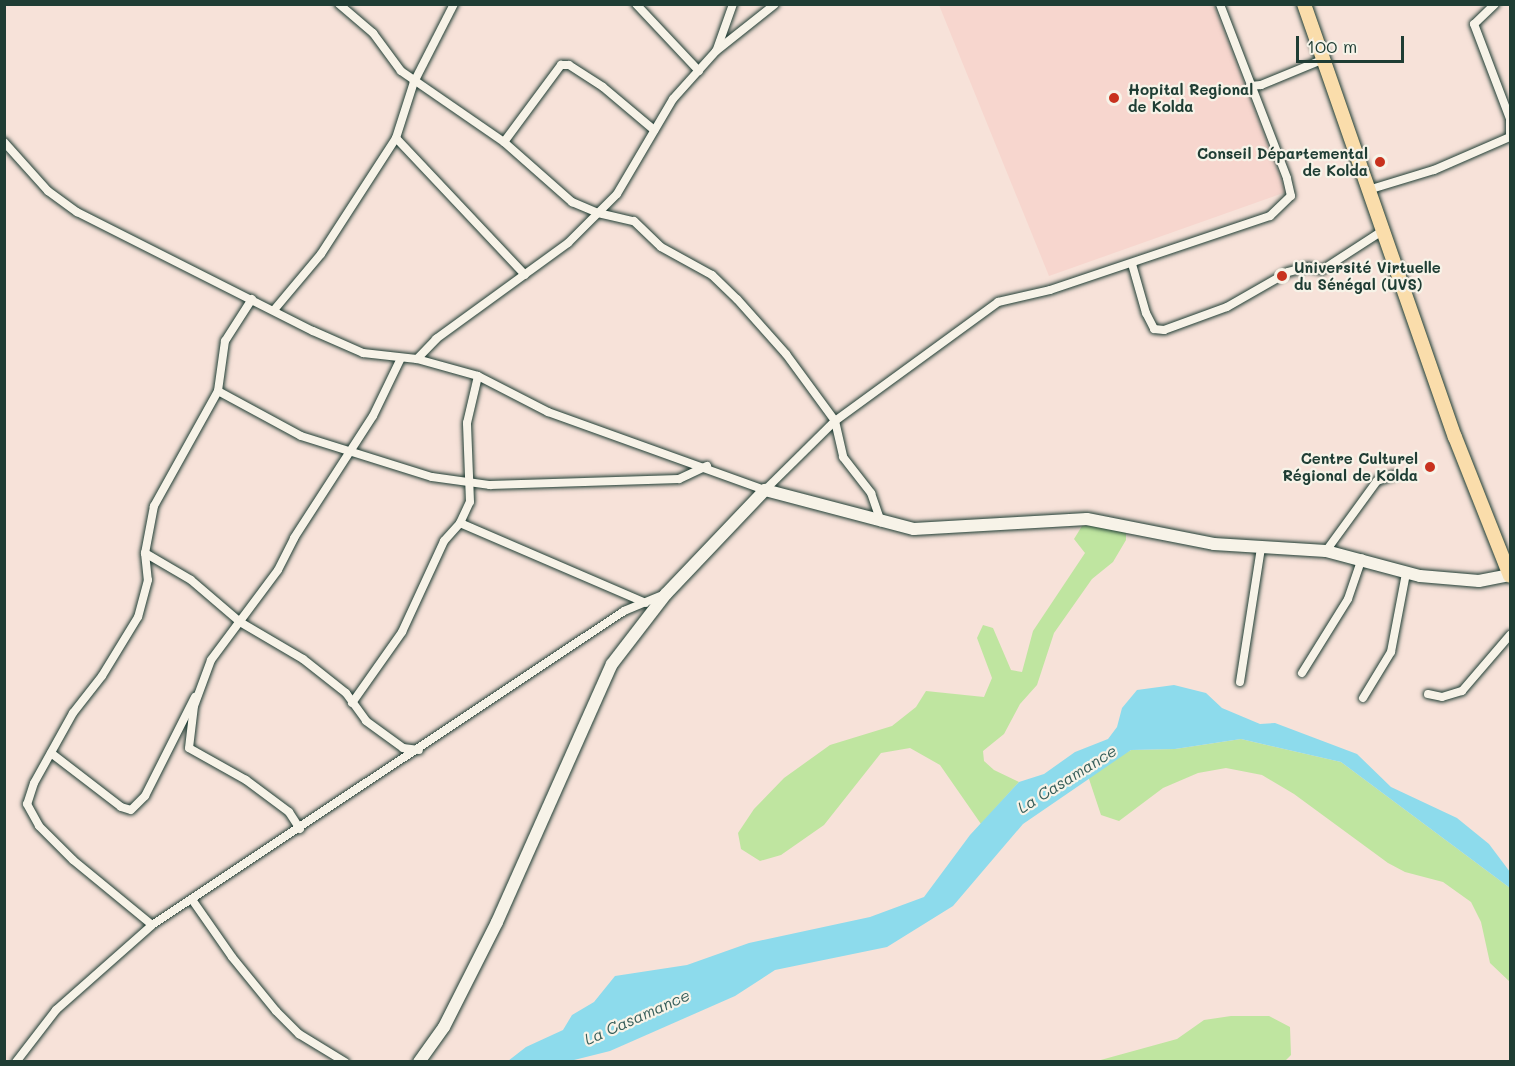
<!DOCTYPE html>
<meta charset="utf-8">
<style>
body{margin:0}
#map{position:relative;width:1515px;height:1066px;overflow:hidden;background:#f7e2d9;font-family:Mali,sans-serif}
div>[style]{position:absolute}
.built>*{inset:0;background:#f7d6ce}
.green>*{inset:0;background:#bfe5a0}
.water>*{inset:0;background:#8ddbec}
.roads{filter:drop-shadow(0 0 2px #1f3d34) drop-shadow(0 0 2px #1f3d34)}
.street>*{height:8px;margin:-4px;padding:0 4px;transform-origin:4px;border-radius:4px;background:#f7f3e8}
.secondary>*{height:12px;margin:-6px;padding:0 6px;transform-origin:6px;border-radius:6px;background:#f7f3e8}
.primary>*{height:14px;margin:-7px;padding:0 7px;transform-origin:7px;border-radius:7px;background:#faddab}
.dots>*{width:16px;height:16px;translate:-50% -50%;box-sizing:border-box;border:3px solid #f7f3e8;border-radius:50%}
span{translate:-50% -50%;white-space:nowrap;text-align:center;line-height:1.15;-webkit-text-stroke:4.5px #f7f3e8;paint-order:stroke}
.poi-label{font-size:15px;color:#1f3d34;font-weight:700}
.left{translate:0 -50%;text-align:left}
.right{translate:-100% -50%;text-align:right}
.water-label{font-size:16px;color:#355d59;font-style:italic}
.frame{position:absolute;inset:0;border:6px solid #1f3d34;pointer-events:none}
.scale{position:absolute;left:1296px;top:36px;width:108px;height:27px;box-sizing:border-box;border:3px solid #1f3d34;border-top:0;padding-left:8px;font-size:18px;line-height:21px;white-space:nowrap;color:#1f3d34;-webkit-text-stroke:4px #f7f3e8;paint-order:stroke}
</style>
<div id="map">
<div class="built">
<div style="clip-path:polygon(939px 5px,1214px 5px,1286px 192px,1049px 276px)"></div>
</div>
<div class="green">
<div style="clip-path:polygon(1099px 525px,1126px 531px,1126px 540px,1113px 562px,1092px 579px,1054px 633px,1037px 685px,1020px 704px,1004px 734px,983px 751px,984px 761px,994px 770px,1019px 782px,981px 824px,940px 765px,910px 748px,881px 753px,824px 825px,781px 855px,760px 861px,741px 849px,738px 833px,754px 809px,784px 778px,830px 745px,892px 726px,916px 707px,926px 691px,984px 697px,992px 678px,977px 638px,983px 625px,993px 628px,1011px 670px,1022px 672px,1033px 631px,1085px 553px,1074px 539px,1082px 526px)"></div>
<div style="clip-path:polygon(1241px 739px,1341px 762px,1510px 888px,1510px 982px,1490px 963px,1481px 922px,1471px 902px,1443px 882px,1405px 872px,1388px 863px,1294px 794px,1262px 775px,1226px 768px,1198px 773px,1163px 788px,1119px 821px,1101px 815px,1088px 776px,1105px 764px,1131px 750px,1175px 749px)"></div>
<div style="clip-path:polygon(1231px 1016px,1269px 1016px,1290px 1027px,1291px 1055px,1284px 1062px,1097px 1061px,1177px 1039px,1204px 1020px)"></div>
</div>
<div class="water">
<div style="clip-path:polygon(1174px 685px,1206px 693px,1222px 708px,1260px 724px,1275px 723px,1357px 754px,1391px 787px,1457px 818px,1489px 844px,1510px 872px,1510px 888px,1341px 762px,1241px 739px,1175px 749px,1131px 750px,1023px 824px,953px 906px,887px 947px,775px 970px,735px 996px,610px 1051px,570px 1061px,508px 1061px,526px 1047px,563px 1030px,572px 1015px,594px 1002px,615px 976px,687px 965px,749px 943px,870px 917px,924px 897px,970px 835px,1019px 782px,1044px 774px,1075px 752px,1108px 739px,1117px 727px,1122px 708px,1137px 690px)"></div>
</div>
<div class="roads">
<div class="street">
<div style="left:339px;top:4px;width:45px;rotate:40.5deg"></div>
<div style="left:373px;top:33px;width:47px;rotate:53.6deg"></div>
<div style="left:401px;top:71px;width:125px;rotate:34.6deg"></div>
<div style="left:504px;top:142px;width:91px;rotate:41.4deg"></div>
<div style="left:572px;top:202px;width:28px;rotate:23deg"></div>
<div style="left:598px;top:213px;width:37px;rotate:13deg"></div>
<div style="left:634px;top:221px;width:37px;rotate:44deg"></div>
<div style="left:661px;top:247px;width:58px;rotate:28.8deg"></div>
<div style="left:712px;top:275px;width:35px;rotate:44deg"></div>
<div style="left:737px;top:299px;width:74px;rotate:48.3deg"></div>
<div style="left:786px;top:354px;width:83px;rotate:53.8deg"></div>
<div style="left:835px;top:421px;width:37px;rotate:77deg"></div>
<div style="left:843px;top:457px;width:46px;rotate:52.1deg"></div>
<div style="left:871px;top:493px;width:31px;rotate:71deg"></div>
<div style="left:636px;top:4px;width:92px;rotate:46.8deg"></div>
<div style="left:1495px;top:4px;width:29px;rotate:136deg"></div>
<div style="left:1474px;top:24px;width:102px;rotate:69.2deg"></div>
<div style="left:1510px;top:119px;width:15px;rotate:90deg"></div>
<div style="left:717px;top:49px;width:48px;rotate:-70.4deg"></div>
<div style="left:1250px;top:86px;width:11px;rotate:-5deg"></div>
<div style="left:1261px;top:85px;width:68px;rotate:-22.4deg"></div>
<div style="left:396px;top:138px;width:188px;rotate:46.7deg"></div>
<div style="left:4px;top:142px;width:66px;rotate:48.1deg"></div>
<div style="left:48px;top:191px;width:36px;rotate:36deg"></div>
<div style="left:77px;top:212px;width:264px;rotate:26.8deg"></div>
<div style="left:313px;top:331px;width:55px;rotate:23.7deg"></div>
<div style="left:363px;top:353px;width:54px;rotate:6.3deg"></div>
<div style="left:417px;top:359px;width:63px;rotate:15.6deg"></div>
<div style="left:478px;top:376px;width:79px;rotate:27.2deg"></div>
<div style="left:548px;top:412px;width:231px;rotate:19.8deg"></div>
<div style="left:765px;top:490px;width:98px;rotate:-44.6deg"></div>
<div style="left:835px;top:421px;width:202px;rotate:-36.1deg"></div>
<div style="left:998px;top:302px;width:53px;rotate:-13deg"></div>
<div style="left:1050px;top:290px;width:232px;rotate:-18.6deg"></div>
<div style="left:1270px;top:216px;width:29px;rotate:-44deg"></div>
<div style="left:1291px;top:196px;width:18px;rotate:-103deg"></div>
<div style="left:1287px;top:178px;width:186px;rotate:-111.1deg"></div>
<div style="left:504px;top:142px;width:96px;rotate:-53.5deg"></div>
<div style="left:561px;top:65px;width:8px"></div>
<div style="left:569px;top:65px;width:40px;rotate:32.9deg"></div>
<div style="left:603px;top:87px;width:67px;rotate:40.1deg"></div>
<div style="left:1368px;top:190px;width:69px;rotate:-16.9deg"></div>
<div style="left:1434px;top:170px;width:83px;rotate:-23.5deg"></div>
<div style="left:1132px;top:264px;width:51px;rotate:74.1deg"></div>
<div style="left:1146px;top:313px;width:18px;rotate:63deg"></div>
<div style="left:1154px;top:329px;width:10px;rotate:6deg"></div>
<div style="left:1164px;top:330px;width:67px;rotate:-20.1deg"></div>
<div style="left:1227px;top:307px;width:70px;rotate:-29.8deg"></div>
<div style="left:1288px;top:272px;width:21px;rotate:-14deg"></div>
<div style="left:1308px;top:267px;width:14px;rotate:12deg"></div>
<div style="left:1322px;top:270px;width:72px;rotate:-33deg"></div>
<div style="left:252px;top:299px;width:50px;rotate:122.7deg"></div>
<div style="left:225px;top:341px;width:50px;rotate:98deg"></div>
<div style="left:218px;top:391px;width:132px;rotate:119.1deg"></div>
<div style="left:154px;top:506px;width:48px;rotate:100.8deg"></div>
<div style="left:145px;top:553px;width:53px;rotate:30.4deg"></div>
<div style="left:191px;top:580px;width:65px;rotate:40.6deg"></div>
<div style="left:240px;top:622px;width:73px;rotate:30.4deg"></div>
<div style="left:303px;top:659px;width:55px;rotate:38.3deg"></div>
<div style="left:346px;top:693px;width:34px;rotate:54deg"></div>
<div style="left:366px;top:721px;width:46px;rotate:36.1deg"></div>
<div style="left:403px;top:748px;width:16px;rotate:7deg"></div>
<div style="left:274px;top:310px;width:73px;rotate:-50deg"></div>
<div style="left:321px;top:254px;width:138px;rotate:-57.1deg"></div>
<div style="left:396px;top:138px;width:59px;rotate:-72.2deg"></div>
<div style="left:414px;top:82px;width:88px;rotate:-62.9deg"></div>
<div style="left:417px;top:359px;width:28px;rotate:-46deg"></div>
<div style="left:436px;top:339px;width:163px;rotate:-36deg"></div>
<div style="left:568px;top:243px;width:69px;rotate:-45deg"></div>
<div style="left:617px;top:194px;width:110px;rotate:-59.5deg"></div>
<div style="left:673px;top:99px;width:64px;rotate:-48.1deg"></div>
<div style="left:716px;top:51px;width:75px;rotate:-38.5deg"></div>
<div style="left:218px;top:391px;width:94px;rotate:28.5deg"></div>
<div style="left:301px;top:436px;width:137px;rotate:17.4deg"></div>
<div style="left:432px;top:477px;width:59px;rotate:7.9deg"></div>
<div style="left:490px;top:485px;width:189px;rotate:-1.8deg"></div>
<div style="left:679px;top:479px;width:31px;rotate:-25deg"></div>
<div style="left:460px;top:523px;width:202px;rotate:23.3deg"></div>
<div style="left:1326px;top:551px;width:87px;rotate:-53.9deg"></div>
<div style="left:1377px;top:481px;width:18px;rotate:-19deg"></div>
<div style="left:145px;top:553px;width:27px;rotate:84deg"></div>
<div style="left:148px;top:580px;width:38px;rotate:105deg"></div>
<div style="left:138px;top:617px;width:69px;rotate:121.4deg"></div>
<div style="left:102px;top:676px;width:47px;rotate:128.1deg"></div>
<div style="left:73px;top:713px;width:80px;rotate:119.1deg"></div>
<div style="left:34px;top:783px;width:22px;rotate:108deg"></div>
<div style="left:27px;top:804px;width:25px;rotate:61deg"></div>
<div style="left:39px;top:826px;width:48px;rotate:45deg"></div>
<div style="left:73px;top:860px;width:102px;rotate:39.4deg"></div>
<div style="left:1302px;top:673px;width:87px;rotate:-58.1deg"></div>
<div style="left:1348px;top:599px;width:43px;rotate:-71.1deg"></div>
<div style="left:1240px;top:682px;width:136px;rotate:-81.1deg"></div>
<div style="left:1428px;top:694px;width:14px;rotate:12deg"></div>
<div style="left:1442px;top:697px;width:21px;rotate:-17deg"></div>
<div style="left:1462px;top:691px;width:74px;rotate:-49.4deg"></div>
<div style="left:1363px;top:698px;width:54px;rotate:-58.7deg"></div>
<div style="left:1391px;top:652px;width:80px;rotate:-79.2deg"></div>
<div style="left:352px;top:703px;width:87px;rotate:-54.8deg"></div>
<div style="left:402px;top:632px;width:100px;rotate:-65.2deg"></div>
<div style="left:444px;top:541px;width:24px;rotate:-48deg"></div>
<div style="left:460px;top:523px;width:23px;rotate:-65deg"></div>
<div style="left:470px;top:502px;width:79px;rotate:-92.2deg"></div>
<div style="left:467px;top:423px;width:48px;rotate:-76.8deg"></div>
<div style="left:51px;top:753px;width:88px;rotate:37.6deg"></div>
<div style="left:121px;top:807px;width:10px;rotate:17deg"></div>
<div style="left:131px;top:810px;width:20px;rotate:-45deg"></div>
<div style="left:145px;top:796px;width:111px;rotate:-63.2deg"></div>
<div style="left:300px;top:829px;width:20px;rotate:-123deg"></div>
<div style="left:289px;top:812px;width:54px;rotate:-143.3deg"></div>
<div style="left:246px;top:780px;width:65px;rotate:-150.7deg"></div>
<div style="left:189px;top:748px;width:42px;rotate:-83.2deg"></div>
<div style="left:194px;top:706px;width:49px;rotate:-69.7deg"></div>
<div style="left:211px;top:660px;width:112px;rotate:-53.3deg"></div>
<div style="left:278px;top:570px;width:36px;rotate:-63deg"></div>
<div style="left:294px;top:538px;width:145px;rotate:-57.1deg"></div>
<div style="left:373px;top:416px;width:64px;rotate:-64.2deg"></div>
<div style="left:193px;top:901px;width:68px;rotate:55.1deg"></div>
<div style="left:232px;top:957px;width:70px;rotate:50.8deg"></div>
<div style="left:276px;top:1011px;width:33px;rotate:45deg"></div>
<div style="left:299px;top:1034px;width:54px;rotate:31.3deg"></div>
<div style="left:16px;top:1062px;width:66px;rotate:-52.4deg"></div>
<div style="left:56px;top:1010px;width:128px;rotate:-41.5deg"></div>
<div style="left:152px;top:925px;width:567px;rotate:-33.63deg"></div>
<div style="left:624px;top:611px;width:44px;rotate:-22.5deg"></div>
</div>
<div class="secondary">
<div style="left:419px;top:1062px;width:43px;rotate:-54.5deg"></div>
<div style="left:444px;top:1027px;width:118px;rotate:-63.2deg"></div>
<div style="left:497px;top:922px;width:282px;rotate:-66deg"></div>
<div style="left:612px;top:664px;width:88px;rotate:-52.4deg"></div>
<div style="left:666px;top:594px;width:144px;rotate:-46.4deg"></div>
<div style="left:765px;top:490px;width:154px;rotate:14.7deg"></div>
<div style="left:914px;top:529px;width:173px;rotate:-3.3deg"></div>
<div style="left:1087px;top:519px;width:129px;rotate:11.1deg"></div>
<div style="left:1214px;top:544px;width:112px;rotate:3.6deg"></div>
<div style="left:1326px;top:551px;width:97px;rotate:14.9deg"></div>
<div style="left:1420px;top:576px;width:59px;rotate:4.8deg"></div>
<div style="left:1479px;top:581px;width:32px;rotate:-11deg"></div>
</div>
<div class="primary">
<div style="left:1304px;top:4px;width:459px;rotate:70.8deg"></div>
<div style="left:1455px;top:437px;width:149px;rotate:68.4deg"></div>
</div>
</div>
<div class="dots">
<div style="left:1114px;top:98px;background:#c8321e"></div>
<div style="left:1380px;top:162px;background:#c8321e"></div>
<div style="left:1282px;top:276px;background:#c8321e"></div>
<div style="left:1430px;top:467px;background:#c8321e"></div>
</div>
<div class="poi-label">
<span class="left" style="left:1128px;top:98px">Hopital Regional<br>de Kolda</span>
<span class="right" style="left:1368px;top:162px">Conseil Départemental<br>de Kolda</span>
<span class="left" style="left:1294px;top:276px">Université Virtuelle<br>du Sénégal (UVS)</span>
<span class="right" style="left:1418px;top:467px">Centre Culturel<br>Régional de Kolda</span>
</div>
<div class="water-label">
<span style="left:1067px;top:779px;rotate:-32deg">La Casamance</span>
<span style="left:637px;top:1017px;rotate:-24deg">La Casamance</span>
</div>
<div class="frame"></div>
<div class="scale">100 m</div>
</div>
